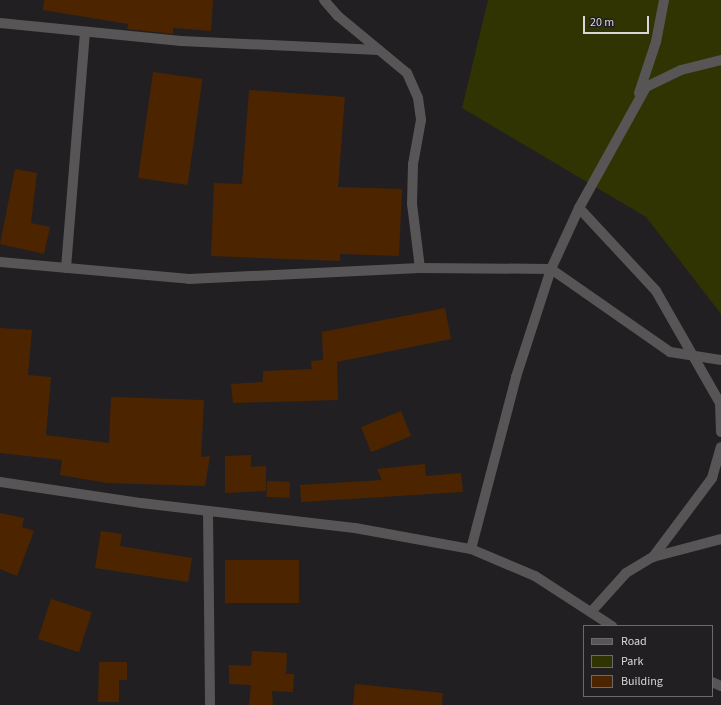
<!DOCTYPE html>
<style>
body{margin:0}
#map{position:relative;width:721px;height:705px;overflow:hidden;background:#211f22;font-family:"Source Sans 3",sans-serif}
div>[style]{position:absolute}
.green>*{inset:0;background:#2f3402}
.building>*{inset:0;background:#4c2500;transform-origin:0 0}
.street>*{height:10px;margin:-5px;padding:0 5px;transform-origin:5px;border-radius:5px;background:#575555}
span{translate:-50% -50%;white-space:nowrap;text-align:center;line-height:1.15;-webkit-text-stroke:4px #211f22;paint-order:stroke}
.legend{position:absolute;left:583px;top:625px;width:130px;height:72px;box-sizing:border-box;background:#211f22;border:1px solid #6a696b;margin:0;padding:5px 7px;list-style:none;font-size:12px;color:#d8d7d8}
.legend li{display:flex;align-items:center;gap:8px;height:20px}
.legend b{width:20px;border:1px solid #6a696b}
.scale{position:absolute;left:583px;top:16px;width:66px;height:18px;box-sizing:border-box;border:2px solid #d8d7d8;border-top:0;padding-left:5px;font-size:12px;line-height:14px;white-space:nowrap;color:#d8d7d8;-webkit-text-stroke:3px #211f22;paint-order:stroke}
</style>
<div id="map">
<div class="green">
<div style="clip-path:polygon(488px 0,721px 0,721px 314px,646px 217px,462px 108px)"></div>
</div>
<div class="building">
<div style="clip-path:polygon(44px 0,213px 0,211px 31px,173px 28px,173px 34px,127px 29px,128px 24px,43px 10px)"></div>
<div style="left:153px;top:72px;width:50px;height:107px;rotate:8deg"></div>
<div style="clip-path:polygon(249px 90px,345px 97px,338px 187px,402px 189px,399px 256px,340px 254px,340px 261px,211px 256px,214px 183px,242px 184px)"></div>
<div style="clip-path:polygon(15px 169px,37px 173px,31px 223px,50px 227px,44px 254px,0 244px)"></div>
<div style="clip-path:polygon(445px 308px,451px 339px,337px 362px,338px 400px,233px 403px,231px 384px,263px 382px,263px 371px,312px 369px,311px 361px,323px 360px,322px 332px)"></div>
<div style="clip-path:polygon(0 328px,32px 330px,28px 375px,51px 377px,46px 435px,109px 443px,111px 397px,204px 400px,201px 457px,210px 456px,205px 486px,107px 483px,60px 475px,62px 460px,0 453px)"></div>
<div style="left:401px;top:411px;width:27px;height:43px;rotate:68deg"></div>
<div style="clip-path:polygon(251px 455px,251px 467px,266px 466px,266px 491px,225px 493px,225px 456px)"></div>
<div style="clip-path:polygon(425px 464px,426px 476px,461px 473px,463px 492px,301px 502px,300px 485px,382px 480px,377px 469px)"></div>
<div style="left:267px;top:481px;width:23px;height:16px;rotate:2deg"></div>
<div style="clip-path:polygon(0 513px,24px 518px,22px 527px,34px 531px,17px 576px,0 569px)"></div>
<div style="clip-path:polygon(101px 531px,122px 534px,120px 546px,192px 558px,188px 582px,95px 568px)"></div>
<div style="left:225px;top:560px;width:74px;height:43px"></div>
<div style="left:51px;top:599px;width:43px;height:42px;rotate:18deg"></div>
<div style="clip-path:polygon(252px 651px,287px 653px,286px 674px,294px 674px,293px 692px,272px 691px,273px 705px,249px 705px,251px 685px,229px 684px,229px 665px,251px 666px)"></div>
<div style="clip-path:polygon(99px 662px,127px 662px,127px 680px,119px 680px,119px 702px,98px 702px)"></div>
<div style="clip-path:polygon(355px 684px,443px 693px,442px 705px,353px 705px)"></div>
</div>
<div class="street">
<div style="left:324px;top:0;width:21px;rotate:49deg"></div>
<div style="left:338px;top:16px;width:89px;rotate:39.6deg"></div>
<div style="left:407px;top:73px;width:27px;rotate:66deg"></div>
<div style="left:418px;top:98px;width:22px;rotate:82deg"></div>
<div style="left:421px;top:120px;width:45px;rotate:100.3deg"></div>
<div style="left:413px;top:164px;width:40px;rotate:91.4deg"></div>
<div style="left:412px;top:204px;width:64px;rotate:82.9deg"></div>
<div style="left:0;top:23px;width:182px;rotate:5.7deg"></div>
<div style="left:181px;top:41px;width:198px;rotate:2.6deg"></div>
<div style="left:639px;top:93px;width:54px;rotate:-71.6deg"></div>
<div style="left:656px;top:42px;width:43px;rotate:-79.2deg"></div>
<div style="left:579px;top:208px;width:113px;rotate:47.1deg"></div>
<div style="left:656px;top:291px;width:129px;rotate:60.3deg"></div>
<div style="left:720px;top:403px;width:29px;rotate:88deg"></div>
<div style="left:0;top:262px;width:190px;rotate:5.1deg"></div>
<div style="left:189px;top:279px;width:231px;rotate:-2.7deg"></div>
<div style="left:420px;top:268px;width:131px;rotate:0.4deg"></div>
<div style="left:551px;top:269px;width:145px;rotate:34.9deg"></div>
<div style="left:670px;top:352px;width:52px;rotate:8.9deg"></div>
<div style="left:66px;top:268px;width:236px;rotate:-85.4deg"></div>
<div style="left:0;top:482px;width:143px;rotate:8.5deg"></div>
<div style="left:141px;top:503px;width:215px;rotate:6.7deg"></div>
<div style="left:355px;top:528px;width:118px;rotate:10.3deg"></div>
<div style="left:471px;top:549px;width:69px;rotate:22.9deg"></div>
<div style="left:535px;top:576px;width:92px;rotate:33deg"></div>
<div style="left:208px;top:511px;width:194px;rotate:89.4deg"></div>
<div style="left:471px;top:549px;width:178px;rotate:-75.3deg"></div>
<div style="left:516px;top:377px;width:114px;rotate:-72deg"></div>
<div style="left:551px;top:269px;width:67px;rotate:-65.3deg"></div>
<div style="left:579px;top:208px;width:138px;rotate:-61deg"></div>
<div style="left:646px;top:87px;width:39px;rotate:-26deg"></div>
<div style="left:681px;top:70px;width:41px;rotate:-14deg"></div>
<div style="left:653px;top:557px;width:99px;rotate:-53.2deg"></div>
<div style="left:712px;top:478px;width:32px;rotate:-74deg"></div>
<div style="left:591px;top:612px;width:52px;rotate:-48.1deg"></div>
<div style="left:626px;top:573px;width:31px;rotate:-31deg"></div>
<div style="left:653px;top:557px;width:70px;rotate:-14.8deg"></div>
<div style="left:712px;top:682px;width:10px;rotate:24deg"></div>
</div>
<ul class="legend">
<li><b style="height:5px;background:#575555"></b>Road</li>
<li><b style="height:11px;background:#2f3402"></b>Park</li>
<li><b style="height:11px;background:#4c2500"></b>Building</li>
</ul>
<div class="scale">20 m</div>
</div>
